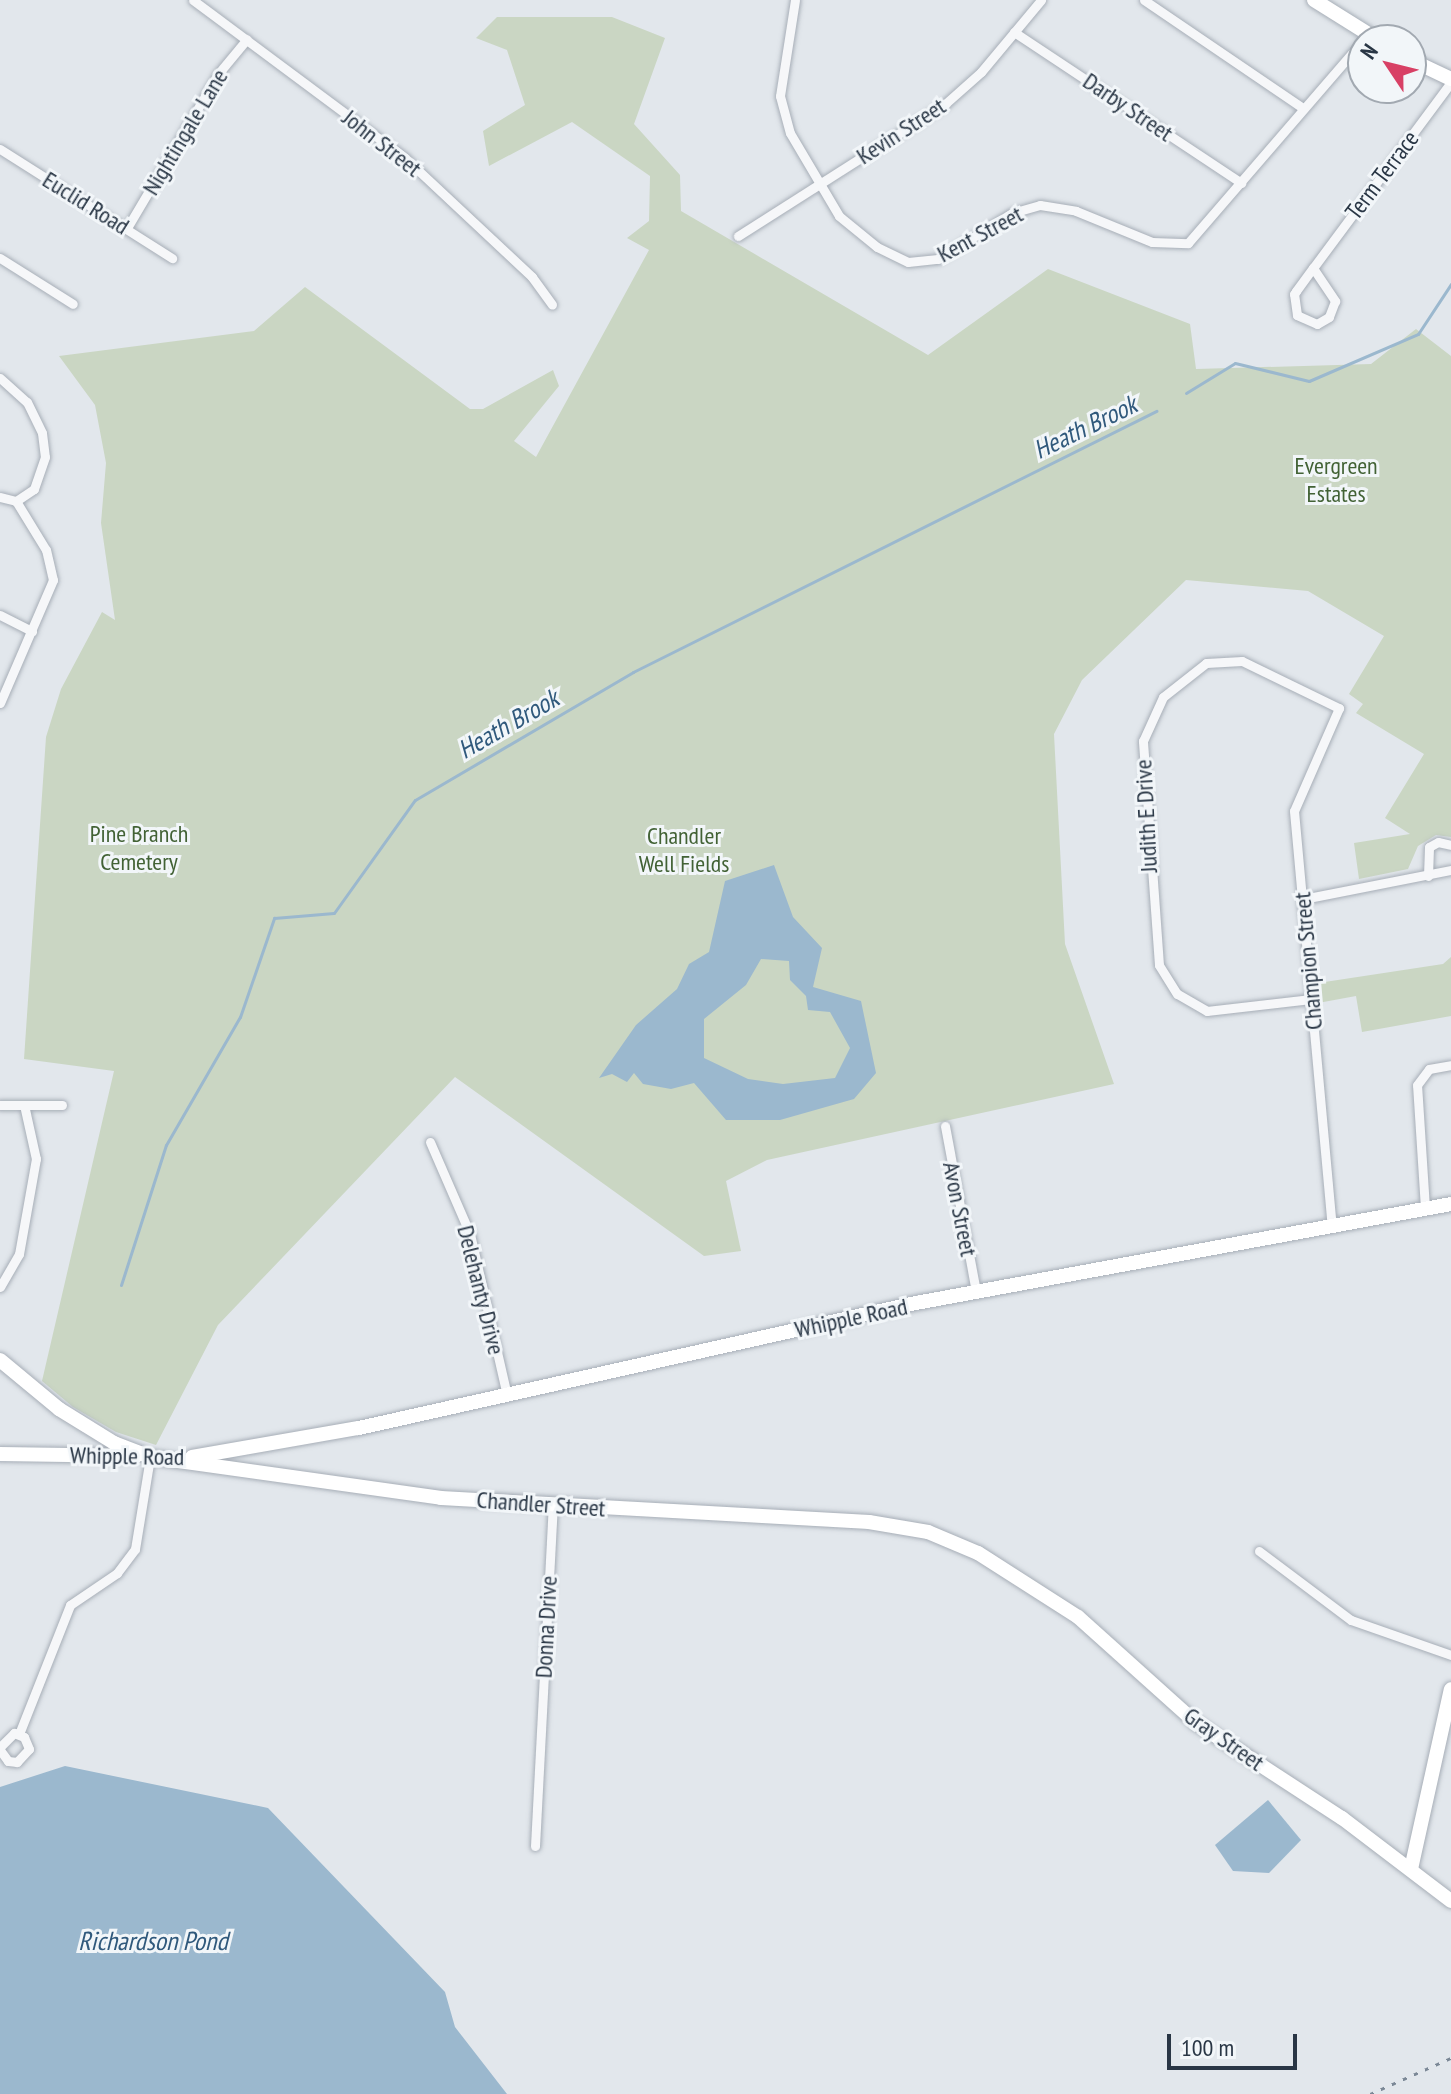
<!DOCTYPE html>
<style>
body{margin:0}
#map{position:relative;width:1451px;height:2094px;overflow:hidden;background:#e2e7ec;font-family:"PT Sans Narrow",sans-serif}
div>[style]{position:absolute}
.green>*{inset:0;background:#cad6c3}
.water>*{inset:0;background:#9bb8ce}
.stream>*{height:3px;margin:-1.5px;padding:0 1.5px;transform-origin:1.5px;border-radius:1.5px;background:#9bb8ce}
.roads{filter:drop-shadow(0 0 2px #a7aeb7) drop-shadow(0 0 2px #a7aeb7)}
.street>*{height:9px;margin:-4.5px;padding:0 4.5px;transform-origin:4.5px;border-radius:4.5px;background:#f6f7f9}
.secondary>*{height:14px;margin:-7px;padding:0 7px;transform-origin:7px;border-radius:7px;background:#fff}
.rail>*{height:3px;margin-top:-1.5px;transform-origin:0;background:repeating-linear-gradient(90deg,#7b8896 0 4px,transparent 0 12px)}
span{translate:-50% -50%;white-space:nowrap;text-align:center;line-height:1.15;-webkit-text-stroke:6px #f2f6f9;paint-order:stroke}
.street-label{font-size:24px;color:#293645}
.park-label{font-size:24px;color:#426235}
.water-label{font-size:26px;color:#30597c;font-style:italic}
.north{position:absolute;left:1347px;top:24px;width:80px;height:80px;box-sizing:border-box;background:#f2f6f9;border:2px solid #a2a9b1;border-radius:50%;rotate:305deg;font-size:22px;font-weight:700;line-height:32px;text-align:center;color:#293645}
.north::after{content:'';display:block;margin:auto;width:28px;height:36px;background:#d84065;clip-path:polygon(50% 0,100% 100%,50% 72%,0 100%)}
.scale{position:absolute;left:1167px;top:2034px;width:130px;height:36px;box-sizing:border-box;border:4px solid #293645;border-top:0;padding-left:10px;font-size:24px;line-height:28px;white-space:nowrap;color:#293645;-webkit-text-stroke:6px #f2f6f9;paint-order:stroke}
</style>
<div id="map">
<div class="green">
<div style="clip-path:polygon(497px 17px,612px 17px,665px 38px,634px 124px,680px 175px,681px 211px,928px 355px,1048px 269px,1190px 324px,1196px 369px,1371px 364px,1416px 329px,1451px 356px,1451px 837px,1436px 835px,1418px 846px,1408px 869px,1359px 879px,1354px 843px,1410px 834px,1385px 818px,1424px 754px,1356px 713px,1363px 704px,1349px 694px,1384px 636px,1308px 591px,1186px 580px,1082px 680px,1054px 734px,1065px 944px,1114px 1084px,767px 1160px,726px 1181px,741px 1251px,704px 1256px,455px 1077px,218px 1325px,156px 1445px,116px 1432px,73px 1407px,42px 1381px,114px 1071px,24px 1059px,46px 737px,61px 689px,102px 612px,115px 620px,101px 523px,106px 463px,95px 405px,59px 356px,254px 331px,305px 287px,470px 409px,483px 409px,553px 370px,559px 386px,514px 441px,536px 457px,649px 250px,627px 238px,649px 221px,650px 176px,572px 122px,489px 166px,483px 131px,525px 105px,507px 50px,476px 38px)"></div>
<div style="clip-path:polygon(1451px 957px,1451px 1016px,1362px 1032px,1356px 996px,1318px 1003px,1318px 983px,1443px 964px)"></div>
</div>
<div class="water">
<div style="clip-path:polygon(evenodd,774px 865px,793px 917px,822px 948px,813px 987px,861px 1001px,876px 1073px,854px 1099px,780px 1120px,726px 1120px,694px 1083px,671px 1089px,643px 1084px,634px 1073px,627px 1082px,612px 1074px,599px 1078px,636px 1025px,677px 989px,689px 964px,709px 952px,725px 881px,774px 865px,761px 959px,789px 961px,790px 980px,806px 996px,808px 1010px,830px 1012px,850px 1048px,835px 1078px,783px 1084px,748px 1079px,704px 1058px,704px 1019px,746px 985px,761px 959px)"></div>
<div style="clip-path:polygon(65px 1766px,268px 1808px,445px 1992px,455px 2027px,507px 2094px,0 2094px,0 1787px)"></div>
<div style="clip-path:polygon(1268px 1800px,1301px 1840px,1269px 1873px,1233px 1871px,1215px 1845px)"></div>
</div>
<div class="stream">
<div style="left:1186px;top:393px;width:57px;rotate:-31.5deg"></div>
<div style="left:1235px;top:363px;width:76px;rotate:13.7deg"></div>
<div style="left:1309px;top:381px;width:119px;rotate:-23.3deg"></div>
<div style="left:1418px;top:334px;width:60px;rotate:-56.6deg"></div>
<div style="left:121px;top:1285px;width:147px;rotate:-72.2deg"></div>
<div style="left:166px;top:1145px;width:148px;rotate:-60deg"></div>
<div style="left:240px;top:1017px;width:105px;rotate:-71deg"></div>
<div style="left:274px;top:918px;width:60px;rotate:-4.8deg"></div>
<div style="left:334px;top:913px;width:139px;rotate:-54.4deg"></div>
<div style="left:415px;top:800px;width:253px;rotate:-30.4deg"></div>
<div style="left:633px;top:672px;width:585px;rotate:-26.52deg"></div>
</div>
<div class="roads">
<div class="street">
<div style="left:193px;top:0;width:264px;rotate:36.7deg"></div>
<div style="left:405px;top:158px;width:174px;rotate:43.1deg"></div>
<div style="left:532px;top:277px;width:34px;rotate:54deg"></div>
<div style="left:795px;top:0;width:97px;rotate:98.9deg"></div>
<div style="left:780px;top:96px;width:38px;rotate:75deg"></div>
<div style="left:790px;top:133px;width:96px;rotate:59.4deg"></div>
<div style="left:839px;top:216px;width:49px;rotate:39.2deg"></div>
<div style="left:877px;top:247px;width:34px;rotate:26deg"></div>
<div style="left:908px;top:262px;width:30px;rotate:-6deg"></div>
<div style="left:938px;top:259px;width:87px;rotate:-31.9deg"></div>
<div style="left:1012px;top:213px;width:29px;rotate:-16deg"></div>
<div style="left:1040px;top:205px;width:36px;rotate:9deg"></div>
<div style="left:1076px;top:211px;width:82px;rotate:22.2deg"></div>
<div style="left:1152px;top:242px;width:36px;rotate:2deg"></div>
<div style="left:1188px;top:243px;width:268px;rotate:-49.2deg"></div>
<div style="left:1144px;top:0;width:192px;rotate:34.2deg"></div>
<div style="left:1014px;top:32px;width:273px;rotate:33.6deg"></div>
<div style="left:0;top:149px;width:204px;rotate:32.4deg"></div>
<div style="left:127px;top:228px;width:179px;rotate:-59.4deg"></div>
<div style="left:218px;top:74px;width:45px;rotate:-50.4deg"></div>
<div style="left:738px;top:236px;width:246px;rotate:-32.5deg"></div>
<div style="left:945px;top:104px;width:48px;rotate:-41.6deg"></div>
<div style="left:981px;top:72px;width:94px;rotate:-50.2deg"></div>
<div style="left:0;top:258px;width:86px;rotate:32.2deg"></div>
<div style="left:1313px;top:268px;width:40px;rotate:56deg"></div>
<div style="left:1335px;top:301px;width:17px;rotate:111deg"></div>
<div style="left:1329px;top:317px;width:14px;rotate:150deg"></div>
<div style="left:1317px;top:324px;width:22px;rotate:-156deg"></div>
<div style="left:1297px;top:315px;width:21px;rotate:-98deg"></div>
<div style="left:1294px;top:294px;width:4px;rotate:-56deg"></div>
<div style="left:1296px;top:291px;width:29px;rotate:-54deg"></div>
<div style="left:1313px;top:268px;width:232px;rotate:-53.4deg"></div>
<div style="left:0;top:378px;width:36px;rotate:42deg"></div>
<div style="left:27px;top:402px;width:34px;rotate:64deg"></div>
<div style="left:42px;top:433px;width:24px;rotate:83deg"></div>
<div style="left:45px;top:457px;width:34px;rotate:109deg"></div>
<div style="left:34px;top:489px;width:22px;rotate:146deg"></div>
<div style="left:16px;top:501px;width:16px;rotate:-166deg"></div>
<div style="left:0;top:615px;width:36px;rotate:27deg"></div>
<div style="left:0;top:703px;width:134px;rotate:-66.7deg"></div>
<div style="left:53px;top:580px;width:31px;rotate:-103deg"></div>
<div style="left:46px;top:550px;width:57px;rotate:-121.5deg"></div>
<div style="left:1428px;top:876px;width:29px;rotate:-88deg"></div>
<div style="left:1429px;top:847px;width:10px;rotate:-29deg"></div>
<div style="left:1438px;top:842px;width:13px;rotate:13deg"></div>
<div style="left:1303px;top:899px;width:151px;rotate:-11.1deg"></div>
<div style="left:1311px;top:999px;width:105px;rotate:173.4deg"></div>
<div style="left:1207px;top:1011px;width:34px;rotate:-150deg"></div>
<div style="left:1177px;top:994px;width:34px;rotate:-122deg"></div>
<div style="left:1159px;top:965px;width:225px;rotate:-94.1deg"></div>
<div style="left:1143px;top:741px;width:48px;rotate:-65.6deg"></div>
<div style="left:1163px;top:697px;width:55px;rotate:-38.3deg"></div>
<div style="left:1206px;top:663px;width:36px;rotate:-3deg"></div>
<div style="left:1242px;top:661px;width:108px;rotate:25.9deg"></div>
<div style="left:1339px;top:708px;width:112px;rotate:113.6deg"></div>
<div style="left:1294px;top:811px;width:416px;rotate:84.8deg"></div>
<div style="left:0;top:1105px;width:62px"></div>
<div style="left:945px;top:1126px;width:169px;rotate:79.4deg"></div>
<div style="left:430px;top:1142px;width:100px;rotate:66.5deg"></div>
<div style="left:470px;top:1234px;width:166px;rotate:77.1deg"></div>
<div style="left:1425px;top:1208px;width:123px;rotate:-93.7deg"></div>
<div style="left:1417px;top:1085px;width:20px;rotate:-53deg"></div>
<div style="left:1429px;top:1069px;width:22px;rotate:-10deg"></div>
<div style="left:0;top:1287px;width:38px;rotate:-60deg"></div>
<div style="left:19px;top:1254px;width:97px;rotate:-79.9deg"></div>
<div style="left:36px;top:1159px;width:55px;rotate:-102.5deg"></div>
<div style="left:1259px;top:1551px;width:115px;rotate:36.9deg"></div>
<div style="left:1351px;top:1620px;width:106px;rotate:19.3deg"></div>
<div style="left:19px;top:1734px;width:139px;rotate:-68.4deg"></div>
<div style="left:70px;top:1605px;width:57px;rotate:-34.2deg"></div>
<div style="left:117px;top:1573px;width:30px;rotate:-53deg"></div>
<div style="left:135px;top:1549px;width:93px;rotate:-80.7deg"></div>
<div style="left:0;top:1747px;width:20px;rotate:-45deg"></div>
<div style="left:14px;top:1733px;width:11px;rotate:22deg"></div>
<div style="left:24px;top:1737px;width:13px;rotate:67deg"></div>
<div style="left:29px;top:1749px;width:18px;rotate:133deg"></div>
<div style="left:17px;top:1762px;width:9px;rotate:-174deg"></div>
<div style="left:8px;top:1761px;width:14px;rotate:-126deg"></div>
<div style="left:535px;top:1846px;width:341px;rotate:-87deg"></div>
</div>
<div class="secondary">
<div style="left:1314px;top:0;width:75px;rotate:32deg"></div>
<div style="left:1411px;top:60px;width:44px;rotate:25.4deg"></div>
<div style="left:0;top:1360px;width:77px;rotate:39.7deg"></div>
<div style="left:59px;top:1409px;width:65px;rotate:31.7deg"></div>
<div style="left:114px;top:1443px;width:39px;rotate:21deg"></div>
<div style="left:150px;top:1457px;width:294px;rotate:8deg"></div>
<div style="left:441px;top:1498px;width:429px;rotate:3.2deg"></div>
<div style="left:869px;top:1522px;width:60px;rotate:9.6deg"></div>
<div style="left:928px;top:1532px;width:54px;rotate:22.8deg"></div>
<div style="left:978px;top:1553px;width:119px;rotate:32.6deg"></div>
<div style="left:1078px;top:1617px;width:159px;rotate:41.9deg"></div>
<div style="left:1196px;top:1723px;width:174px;rotate:33.1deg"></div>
<div style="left:1342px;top:1818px;width:137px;rotate:37.3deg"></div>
<div style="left:0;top:1454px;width:136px;rotate:0.8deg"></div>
<div style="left:192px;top:1457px;width:169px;rotate:-9.9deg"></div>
<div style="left:359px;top:1428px;width:571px;rotate:-12.65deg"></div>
<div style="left:916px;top:1303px;width:544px;rotate:-10.48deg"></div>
<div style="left:1411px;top:1869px;width:184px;rotate:-77.5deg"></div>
</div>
</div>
<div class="rail">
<div style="left:1370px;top:2094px;width:89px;rotate:-24deg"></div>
</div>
<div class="street-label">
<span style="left:1128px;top:107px;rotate:34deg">Darby Street</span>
<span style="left:901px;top:131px;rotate:-33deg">Kevin Street</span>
<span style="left:185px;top:132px;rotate:-59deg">Nightingale Lane</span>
<span style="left:382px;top:143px;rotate:38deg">John Street</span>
<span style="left:1382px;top:175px;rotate:-53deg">Term Terrace</span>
<span style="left:86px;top:203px;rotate:32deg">Euclid Road</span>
<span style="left:980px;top:234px;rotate:-28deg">Kent Street</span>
<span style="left:1146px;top:816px;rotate:-93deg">Judith E Drive</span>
<span style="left:1308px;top:961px;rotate:-95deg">Champion Street</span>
<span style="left:960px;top:1209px;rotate:79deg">Avon Street</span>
<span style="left:481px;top:1290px;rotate:76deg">Delehanty Drive</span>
<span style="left:851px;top:1318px;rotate:-12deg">Whipple Road</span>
<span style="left:127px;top:1456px;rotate:1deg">Whipple Road</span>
<span style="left:541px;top:1504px;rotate:4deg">Chandler Street</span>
<span style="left:546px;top:1627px;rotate:-87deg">Donna Drive</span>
<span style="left:1224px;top:1739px;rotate:35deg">Gray Street</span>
</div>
<div class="park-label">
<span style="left:1336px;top:480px">Evergreen<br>Estates</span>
<span style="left:139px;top:848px">Pine Branch<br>Cemetery</span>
<span style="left:684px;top:850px">Chandler<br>Well Fields</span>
</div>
<div class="water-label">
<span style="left:1085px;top:427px;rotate:-26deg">Heath Brook</span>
<span style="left:508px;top:724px;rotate:-30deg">Heath Brook</span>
<span style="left:153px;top:1941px">Richardson Pond</span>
</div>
<div class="north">N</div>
<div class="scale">100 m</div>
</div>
